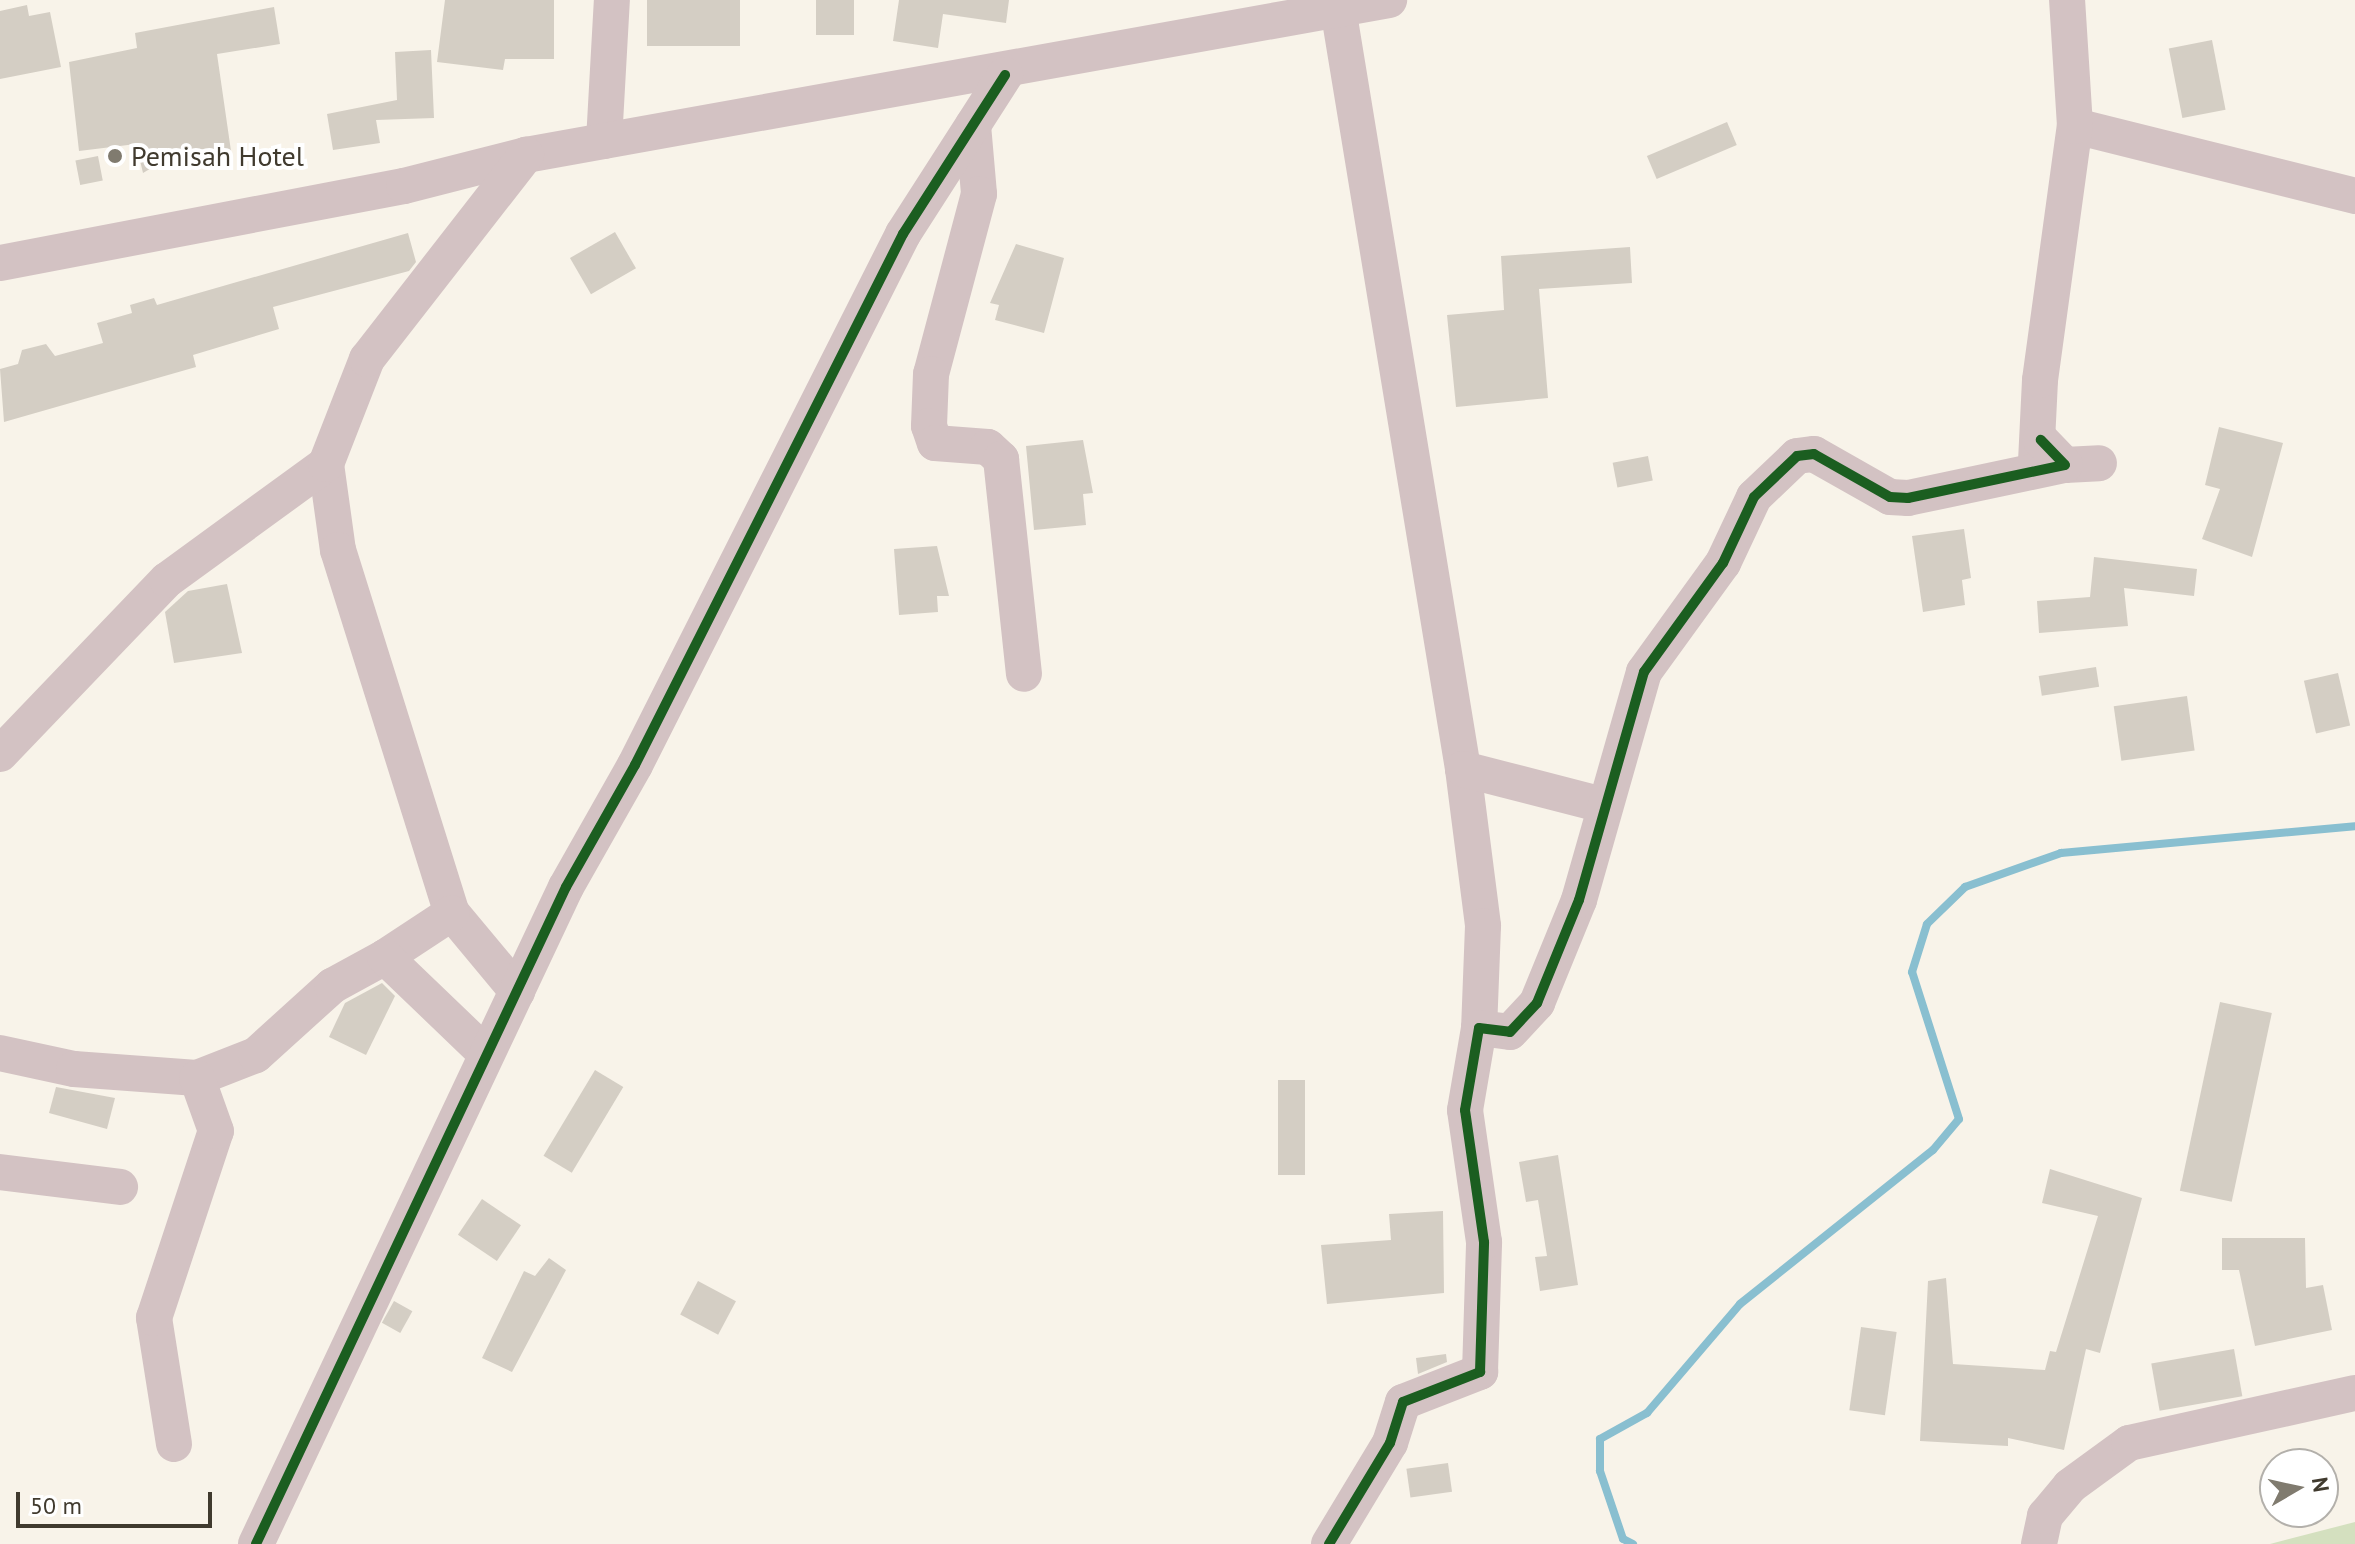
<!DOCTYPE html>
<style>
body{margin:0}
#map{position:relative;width:2355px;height:1544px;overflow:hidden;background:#f8f3e9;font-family:"PT Sans",sans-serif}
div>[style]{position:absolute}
.green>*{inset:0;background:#d4e0bf}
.stream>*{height:8px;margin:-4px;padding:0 4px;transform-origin:4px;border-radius:4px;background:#89bfd0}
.building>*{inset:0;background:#d4cec4;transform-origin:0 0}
.minor>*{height:36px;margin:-18px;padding:0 18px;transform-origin:18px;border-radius:18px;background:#d3c2c3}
.cycleway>*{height:10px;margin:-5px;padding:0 5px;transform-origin:5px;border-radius:5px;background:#1b5e20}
.dots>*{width:22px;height:22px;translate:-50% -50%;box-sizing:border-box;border:4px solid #fff;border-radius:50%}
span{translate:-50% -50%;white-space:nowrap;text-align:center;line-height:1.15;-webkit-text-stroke:8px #fff;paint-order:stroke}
.poi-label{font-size:28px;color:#403a2e}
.left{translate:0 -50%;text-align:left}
.north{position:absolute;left:2259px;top:1448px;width:80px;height:80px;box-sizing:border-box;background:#fff;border:2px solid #b3b0ab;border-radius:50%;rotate:81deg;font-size:22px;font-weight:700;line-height:32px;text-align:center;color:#403a2e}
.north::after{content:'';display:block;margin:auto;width:28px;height:36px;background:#807b6f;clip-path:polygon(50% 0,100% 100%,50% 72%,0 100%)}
.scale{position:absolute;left:16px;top:1492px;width:196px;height:36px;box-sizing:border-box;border:4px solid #403a2e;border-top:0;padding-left:10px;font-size:24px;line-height:28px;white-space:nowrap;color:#403a2e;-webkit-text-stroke:6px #fff;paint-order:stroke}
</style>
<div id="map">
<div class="green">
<div style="clip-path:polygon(2355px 1522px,2355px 1544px,2270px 1544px)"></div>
</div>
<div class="stream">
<div style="left:1633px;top:1544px;width:11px;rotate:-153deg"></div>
<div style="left:1623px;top:1539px;width:72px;rotate:-108.7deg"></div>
<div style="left:1600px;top:1471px;width:32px;rotate:-90deg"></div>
<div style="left:1600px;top:1439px;width:54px;rotate:-29deg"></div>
<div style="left:1647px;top:1413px;width:143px;rotate:-49.5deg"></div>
<div style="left:1740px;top:1304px;width:247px;rotate:-38.6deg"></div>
<div style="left:1933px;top:1150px;width:40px;rotate:-50deg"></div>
<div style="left:1959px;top:1119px;width:154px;rotate:-107.7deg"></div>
<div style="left:1912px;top:972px;width:50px;rotate:-72.6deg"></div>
<div style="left:1927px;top:924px;width:53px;rotate:-44.2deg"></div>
<div style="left:1965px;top:887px;width:102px;rotate:-19.5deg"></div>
<div style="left:2061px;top:853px;width:295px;rotate:-5.2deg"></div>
</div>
<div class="building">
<div style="clip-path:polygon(445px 0,554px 0,554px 59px,505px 59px,503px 70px,437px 62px)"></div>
<div style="left:647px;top:0;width:93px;height:46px"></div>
<div style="left:816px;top:0;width:38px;height:35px"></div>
<div style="clip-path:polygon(899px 0,1009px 0,1006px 23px,943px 14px,938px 48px,893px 41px)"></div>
<div style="clip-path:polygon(27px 5px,29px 16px,50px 12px,61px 67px,0 79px,0 11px)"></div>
<div style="clip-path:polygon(274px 7px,280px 44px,217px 54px,231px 151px,187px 158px,185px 148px,143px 173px,136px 144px,79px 151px,69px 62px,137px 48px,135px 33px)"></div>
<div style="left:2212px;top:40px;width:71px;height:44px;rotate:79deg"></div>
<div style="clip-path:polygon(431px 50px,434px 118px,376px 120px,380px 143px,333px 150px,327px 114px,397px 100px,395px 52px)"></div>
<div style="left:1727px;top:122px;width:25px;height:87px;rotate:67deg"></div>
<div style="left:98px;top:156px;width:25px;height:23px;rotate:79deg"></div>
<div style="left:615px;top:232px;width:42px;height:52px;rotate:60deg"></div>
<div style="clip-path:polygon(408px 233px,416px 262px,409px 271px,273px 307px,279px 329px,193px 355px,196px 367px,4px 422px,0 369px,18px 364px,22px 350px,46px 344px,55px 356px,103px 343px,97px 323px,132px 313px,130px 305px,154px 298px,157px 305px)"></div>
<div style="clip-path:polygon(1016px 244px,1064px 258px,1044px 333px,995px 320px,999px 305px,990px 303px)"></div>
<div style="clip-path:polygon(1630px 247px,1632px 283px,1539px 289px,1548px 398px,1456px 407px,1447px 315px,1504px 310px,1501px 256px)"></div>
<div style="clip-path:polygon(2219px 427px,2283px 443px,2252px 557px,2202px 539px,2220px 489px,2205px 485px)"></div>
<div style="clip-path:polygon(1083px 440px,1093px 493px,1083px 494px,1086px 525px,1034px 530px,1026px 446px)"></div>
<div style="left:1648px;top:456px;width:25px;height:36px;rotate:79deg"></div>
<div style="clip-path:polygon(1964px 529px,1971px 578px,1962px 580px,1965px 605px,1923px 612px,1912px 536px)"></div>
<div style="clip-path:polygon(937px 546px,949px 596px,937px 596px,938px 612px,899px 615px,894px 549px)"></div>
<div style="clip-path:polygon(2094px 557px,2197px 569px,2194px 596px,2124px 588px,2128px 626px,2039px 633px,2037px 601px,2090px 597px)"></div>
<div style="clip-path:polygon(227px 584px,242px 653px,174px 663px,165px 612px,188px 591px)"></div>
<div style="left:2096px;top:667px;width:20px;height:58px;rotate:81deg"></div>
<div style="left:2338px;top:673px;width:54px;height:35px;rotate:77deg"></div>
<div style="left:2187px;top:696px;width:55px;height:74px;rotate:82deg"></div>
<div style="clip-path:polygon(382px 983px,395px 996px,366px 1055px,329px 1037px,345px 1003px)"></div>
<div style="left:2220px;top:1002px;width:53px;height:193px;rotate:12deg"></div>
<div style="left:595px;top:1070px;width:33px;height:100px;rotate:31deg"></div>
<div style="left:1278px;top:1080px;width:27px;height:95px"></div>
<div style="clip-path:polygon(56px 1087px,115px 1098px,107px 1129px,49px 1113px)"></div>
<div style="clip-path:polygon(1558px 1155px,1578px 1285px,1540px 1291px,1535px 1257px,1547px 1256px,1538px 1200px,1526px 1202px,1519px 1162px)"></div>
<div style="clip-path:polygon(2050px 1169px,2142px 1198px,2100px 1353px,2086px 1349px,2064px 1450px,2008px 1438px,2008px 1446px,1920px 1441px,1928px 1281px,1946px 1278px,1953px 1364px,2045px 1370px,2050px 1351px,2056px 1352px,2098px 1216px,2042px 1203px)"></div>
<div style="left:482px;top:1199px;width:47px;height:43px;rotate:34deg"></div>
<div style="clip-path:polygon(1443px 1211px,1444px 1293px,1327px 1304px,1321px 1245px,1391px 1240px,1389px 1214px)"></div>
<div style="clip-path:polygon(2222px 1238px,2305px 1238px,2306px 1288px,2323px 1285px,2332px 1330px,2255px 1346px,2239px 1270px,2222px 1270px)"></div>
<div style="clip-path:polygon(549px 1258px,566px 1270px,512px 1372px,482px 1358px,524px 1271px,535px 1276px)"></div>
<div style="left:698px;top:1281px;width:43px;height:38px;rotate:28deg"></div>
<div style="left:394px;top:1301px;width:21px;height:25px;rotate:29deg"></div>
<div style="left:1861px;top:1327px;width:36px;height:84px;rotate:8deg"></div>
<div style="left:2234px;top:1349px;width:48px;height:84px;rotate:80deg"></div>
<div style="clip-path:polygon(1446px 1354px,1447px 1362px,1418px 1374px,1416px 1358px)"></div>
<div style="left:1448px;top:1463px;width:29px;height:42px;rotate:82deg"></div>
</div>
<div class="minor">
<div style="left:1338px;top:8px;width:771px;rotate:80.67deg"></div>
<div style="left:1463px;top:769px;width:158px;rotate:82.7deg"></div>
<div style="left:1483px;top:926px;width:102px;rotate:92.2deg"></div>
<div style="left:973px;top:125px;width:69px;rotate:85deg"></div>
<div style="left:979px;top:194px;width:186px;rotate:104.9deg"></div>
<div style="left:931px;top:374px;width:52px;rotate:92.2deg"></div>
<div style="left:929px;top:426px;width:18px;rotate:71deg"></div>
<div style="left:935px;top:443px;width:53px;rotate:4.3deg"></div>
<div style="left:988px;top:447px;width:18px;rotate:43deg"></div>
<div style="left:1001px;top:459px;width:216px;rotate:83.9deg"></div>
<div style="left:2075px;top:126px;width:289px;rotate:14deg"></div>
<div style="left:604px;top:141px;width:141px;rotate:-86.8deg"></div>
<div style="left:0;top:263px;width:411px;rotate:-10.8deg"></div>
<div style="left:404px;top:186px;width:126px;rotate:-14.3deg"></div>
<div style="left:526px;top:155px;width:877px;rotate:-10.18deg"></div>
<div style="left:2036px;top:462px;width:82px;rotate:-87.2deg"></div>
<div style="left:2040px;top:380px;width:256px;rotate:-82.2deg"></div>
<div style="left:2075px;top:126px;width:126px;rotate:-93.6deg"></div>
<div style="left:326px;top:464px;width:87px;rotate:82.1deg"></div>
<div style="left:338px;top:550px;width:380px;rotate:72.6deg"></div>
<div style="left:452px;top:913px;width:102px;rotate:50.2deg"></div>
<div style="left:2065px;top:465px;width:34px;rotate:-3deg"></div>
<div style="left:0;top:754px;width:241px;rotate:-46.2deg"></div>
<div style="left:167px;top:580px;width:197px;rotate:-36.1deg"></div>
<div style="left:326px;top:464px;width:113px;rotate:-68.7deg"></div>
<div style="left:367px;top:359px;width:259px;rotate:-52.1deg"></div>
<div style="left:1463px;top:769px;width:145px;rotate:14.4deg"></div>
<div style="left:385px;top:957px;width:80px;rotate:-33.3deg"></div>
<div style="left:0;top:1053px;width:76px;rotate:12.2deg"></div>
<div style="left:74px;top:1069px;width:123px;rotate:4.2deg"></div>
<div style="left:197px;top:1078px;width:63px;rotate:-21.3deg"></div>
<div style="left:256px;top:1055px;width:103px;rotate:-42.2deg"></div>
<div style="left:332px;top:986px;width:60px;rotate:-28.7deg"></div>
<div style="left:385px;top:957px;width:140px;rotate:43.8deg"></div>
<div style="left:0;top:1172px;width:121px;rotate:7.1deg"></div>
<div style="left:174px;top:1444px;width:128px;rotate:-99deg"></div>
<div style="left:154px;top:1318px;width:197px;rotate:-71.7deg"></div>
<div style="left:216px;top:1131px;width:56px;rotate:-109.7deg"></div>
<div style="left:256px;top:1544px;width:726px;rotate:-64.74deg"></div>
<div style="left:566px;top:887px;width:140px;rotate:-60.5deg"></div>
<div style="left:635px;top:765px;width:595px;rotate:-63.22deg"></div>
<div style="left:903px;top:234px;width:189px;rotate:-57.3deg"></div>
<div style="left:1329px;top:1544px;width:118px;rotate:-58.9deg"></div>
<div style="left:1390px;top:1443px;width:43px;rotate:-72.4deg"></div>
<div style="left:1403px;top:1402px;width:83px;rotate:-21.3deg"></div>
<div style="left:1480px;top:1372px;width:130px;rotate:-88.2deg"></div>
<div style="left:1484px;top:1242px;width:133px;rotate:-98.2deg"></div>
<div style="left:1465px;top:1110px;width:83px;rotate:-80.3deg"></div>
<div style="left:1479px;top:1028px;width:31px;rotate:7deg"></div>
<div style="left:1510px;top:1032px;width:40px;rotate:-47deg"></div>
<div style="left:1537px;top:1003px;width:111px;rotate:-67.8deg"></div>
<div style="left:1579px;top:900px;width:237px;rotate:-74.1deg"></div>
<div style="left:1644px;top:672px;width:135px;rotate:-54.1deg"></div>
<div style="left:1723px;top:563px;width:73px;rotate:-64.8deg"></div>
<div style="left:1754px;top:497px;width:59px;rotate:-43.6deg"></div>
<div style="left:1797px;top:456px;width:17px;rotate:-7deg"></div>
<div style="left:1814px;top:454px;width:87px;rotate:29.5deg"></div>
<div style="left:1890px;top:497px;width:18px;rotate:3deg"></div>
<div style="left:1908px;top:498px;width:160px;rotate:-11.9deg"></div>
<div style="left:2065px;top:465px;width:35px;rotate:-134deg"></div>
<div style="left:2039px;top:1544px;width:29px;rotate:-78deg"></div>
<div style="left:2045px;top:1516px;width:39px;rotate:-50deg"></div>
<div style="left:2070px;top:1486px;width:73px;rotate:-36.1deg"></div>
<div style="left:2129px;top:1443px;width:231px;rotate:-12.5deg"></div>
</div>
<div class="cycleway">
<div style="left:256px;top:1544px;width:726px;rotate:-64.74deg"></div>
<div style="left:566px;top:887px;width:140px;rotate:-60.5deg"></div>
<div style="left:635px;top:765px;width:595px;rotate:-63.22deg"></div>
<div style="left:903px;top:234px;width:189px;rotate:-57.3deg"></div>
<div style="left:1329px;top:1544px;width:118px;rotate:-58.9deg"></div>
<div style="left:1390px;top:1443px;width:43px;rotate:-72.4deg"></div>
<div style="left:1403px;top:1402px;width:83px;rotate:-21.3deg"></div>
<div style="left:1480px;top:1372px;width:130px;rotate:-88.2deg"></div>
<div style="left:1484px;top:1242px;width:133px;rotate:-98.2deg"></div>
<div style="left:1465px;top:1110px;width:83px;rotate:-80.3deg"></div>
<div style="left:1479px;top:1028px;width:31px;rotate:7deg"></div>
<div style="left:1510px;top:1032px;width:40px;rotate:-47deg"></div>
<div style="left:1537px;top:1003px;width:111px;rotate:-67.8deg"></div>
<div style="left:1579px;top:900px;width:237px;rotate:-74.1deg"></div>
<div style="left:1644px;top:672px;width:135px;rotate:-54.1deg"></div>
<div style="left:1723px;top:563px;width:73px;rotate:-64.8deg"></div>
<div style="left:1754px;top:497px;width:59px;rotate:-43.6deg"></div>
<div style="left:1797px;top:456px;width:17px;rotate:-7deg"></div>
<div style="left:1814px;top:454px;width:87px;rotate:29.5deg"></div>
<div style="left:1890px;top:497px;width:18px;rotate:3deg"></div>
<div style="left:1908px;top:498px;width:160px;rotate:-11.9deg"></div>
<div style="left:2065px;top:465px;width:35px;rotate:-134deg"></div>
</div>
<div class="dots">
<div style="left:115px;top:156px;background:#807b6f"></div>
</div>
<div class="poi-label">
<span class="left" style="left:131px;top:156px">Pemisah Hotel</span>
</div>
<div class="north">N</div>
<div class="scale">50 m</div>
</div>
